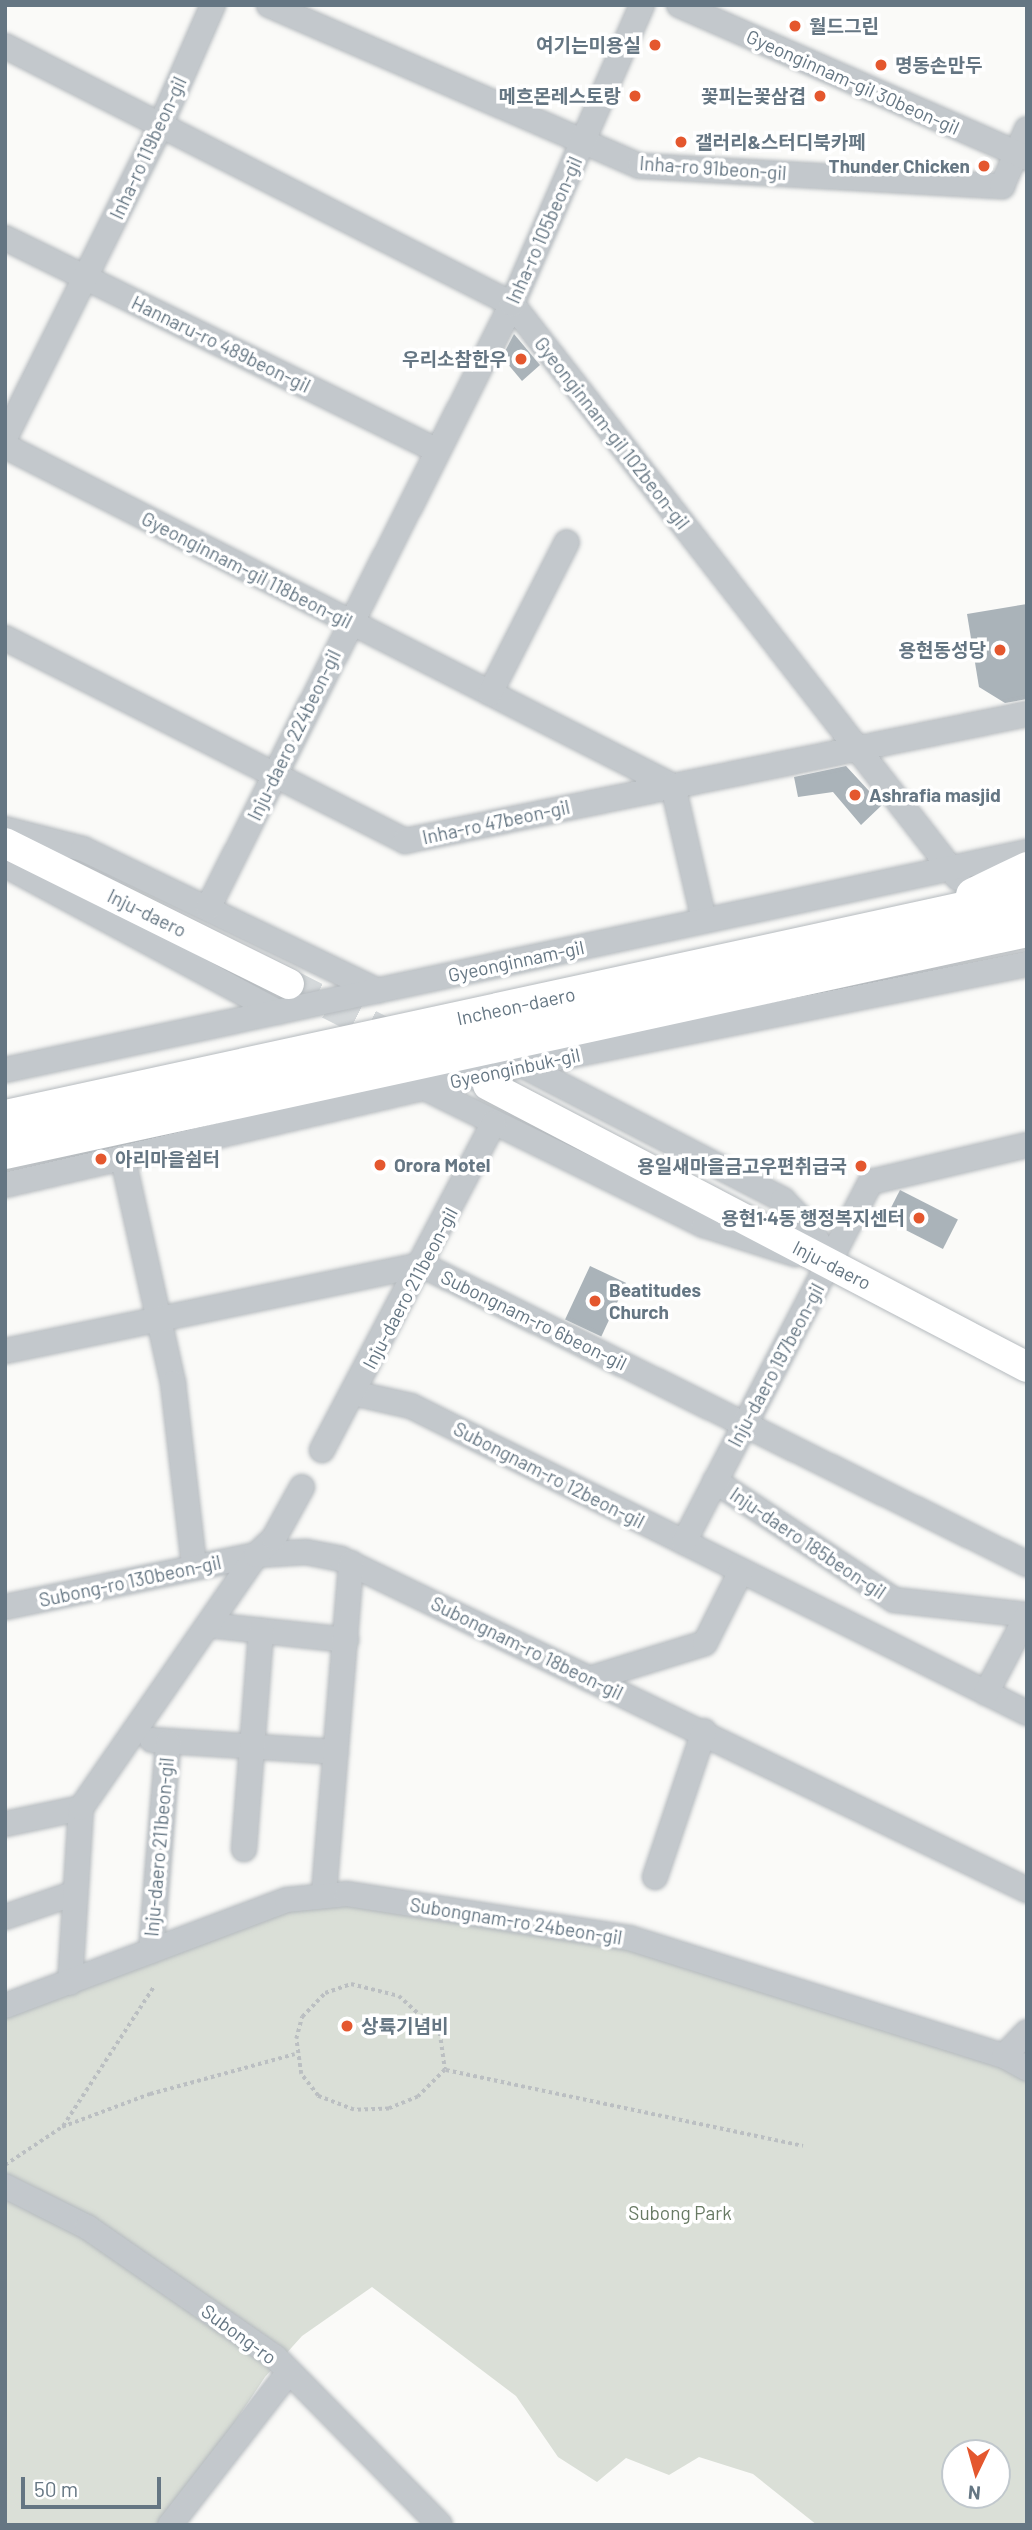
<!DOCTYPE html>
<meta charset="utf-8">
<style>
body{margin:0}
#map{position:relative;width:1032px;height:2530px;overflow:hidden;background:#fafaf8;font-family:Barlow,"Noto Sans KR",sans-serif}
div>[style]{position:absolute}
.green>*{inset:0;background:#dadfd7}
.building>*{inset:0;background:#aab3b9;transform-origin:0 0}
.major-tunnel>*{height:30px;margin-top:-15px;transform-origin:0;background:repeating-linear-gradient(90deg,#d5d9db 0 30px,transparent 0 45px)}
.path>*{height:3.5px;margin-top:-1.75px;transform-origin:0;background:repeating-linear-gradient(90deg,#bbbfc2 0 3.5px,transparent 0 7px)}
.roads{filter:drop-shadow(0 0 2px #b5babe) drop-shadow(0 0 2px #b5babe)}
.minor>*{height:24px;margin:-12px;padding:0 12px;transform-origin:12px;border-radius:12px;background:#c3c8cc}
.major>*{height:30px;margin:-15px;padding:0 15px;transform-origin:15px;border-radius:15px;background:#fff}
.highway>*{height:35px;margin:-17.5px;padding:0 17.5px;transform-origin:17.5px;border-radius:17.5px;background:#fff}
.dots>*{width:19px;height:19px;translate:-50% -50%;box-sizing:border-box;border:4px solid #fff;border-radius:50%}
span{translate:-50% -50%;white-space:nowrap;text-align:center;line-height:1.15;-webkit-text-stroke:7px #fff;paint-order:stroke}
.poi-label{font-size:19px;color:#657683;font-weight:700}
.left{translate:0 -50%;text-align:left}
.right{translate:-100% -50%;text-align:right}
.street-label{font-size:19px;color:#657683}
.park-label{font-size:19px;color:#687a64}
.frame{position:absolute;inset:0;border:7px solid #657683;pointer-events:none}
.north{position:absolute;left:941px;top:2439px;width:70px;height:70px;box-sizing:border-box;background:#fff;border:2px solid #c1c8cd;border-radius:50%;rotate:185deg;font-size:19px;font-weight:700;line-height:28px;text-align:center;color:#657683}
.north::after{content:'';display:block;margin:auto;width:24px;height:32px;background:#e4572e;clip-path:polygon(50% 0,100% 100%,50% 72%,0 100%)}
.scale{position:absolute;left:21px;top:2477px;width:140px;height:32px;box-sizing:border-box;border:4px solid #657683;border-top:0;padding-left:9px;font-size:21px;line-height:24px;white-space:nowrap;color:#657683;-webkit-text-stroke:5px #fff;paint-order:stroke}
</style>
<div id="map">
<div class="green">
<div style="clip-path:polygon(evenodd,324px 1893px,579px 1933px,1027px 2073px,1027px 2525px,817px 2525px,753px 2474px,699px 2457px,669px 2475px,626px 2458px,597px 2482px,558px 2457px,516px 2396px,372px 2287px,302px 2336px,265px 2377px,166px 2525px,5px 2525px,5px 2009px,324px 1893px,955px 2453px,997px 2453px,997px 2495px,955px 2495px,955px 2453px)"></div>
</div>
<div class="building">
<div style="clip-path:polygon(514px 334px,540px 365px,522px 381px,502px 357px)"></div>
<div style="clip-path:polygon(1027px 604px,1027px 699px,1005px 703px,979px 687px,967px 614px)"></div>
<div style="clip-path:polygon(846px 766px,882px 805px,861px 825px,833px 792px,798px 797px,794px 777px)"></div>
<div style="left:900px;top:1190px;width:65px;height:33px;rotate:27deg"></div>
<div style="left:590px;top:1266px;width:40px;height:59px;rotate:25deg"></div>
</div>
<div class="major-tunnel">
<div style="left:289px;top:984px;width:122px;rotate:26.8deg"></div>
</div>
<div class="path">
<div style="left:351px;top:1984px;width:49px;rotate:14deg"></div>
<div style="left:399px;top:1996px;width:55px;rotate:42.1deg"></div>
<div style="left:440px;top:2033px;width:37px;rotate:82deg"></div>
<div style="left:445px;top:2070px;width:38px;rotate:135deg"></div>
<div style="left:418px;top:2097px;width:31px;rotate:158deg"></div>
<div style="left:389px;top:2109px;width:35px;rotate:178deg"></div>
<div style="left:354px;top:2110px;width:39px;rotate:-159deg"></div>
<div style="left:318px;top:2096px;width:28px;rotate:-128deg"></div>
<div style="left:301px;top:2074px;width:35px;rotate:-98deg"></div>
<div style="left:296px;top:2039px;width:23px;rotate:-75deg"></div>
<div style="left:302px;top:2017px;width:33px;rotate:-46deg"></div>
<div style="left:325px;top:1993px;width:28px;rotate:-19deg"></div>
<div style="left:446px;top:2070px;width:365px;rotate:12deg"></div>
<div style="left:63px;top:2126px;width:165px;rotate:-56.9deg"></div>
<div style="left:5px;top:2165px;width:69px;rotate:-33.7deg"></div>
<div style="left:62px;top:2127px;width:94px;rotate:-20.6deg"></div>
<div style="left:150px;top:2094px;width:150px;rotate:-15.4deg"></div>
</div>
<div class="roads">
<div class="minor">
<div style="left:269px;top:5px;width:404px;rotate:23.5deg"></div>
<div style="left:640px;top:166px;width:363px;rotate:3.2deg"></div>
<div style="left:1002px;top:186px;width:62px;rotate:-66.3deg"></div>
<div style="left:679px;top:5px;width:380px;rotate:23.7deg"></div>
<div style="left:5px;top:46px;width:569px;rotate:26.97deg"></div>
<div style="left:512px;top:304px;width:727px;rotate:52.15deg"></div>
<div style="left:5px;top:238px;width:482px;rotate:26.2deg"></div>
<div style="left:5px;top:438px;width:341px;rotate:-63.5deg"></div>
<div style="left:157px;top:133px;width:140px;rotate:-66.4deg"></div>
<div style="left:5px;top:446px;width:750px;rotate:26.98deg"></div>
<div style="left:673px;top:786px;width:138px;rotate:77deg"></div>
<div style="left:5px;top:638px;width:449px;rotate:26.9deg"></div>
<div style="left:405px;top:841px;width:635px;rotate:-11.54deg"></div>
<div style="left:490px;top:693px;width:169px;rotate:-63deg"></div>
<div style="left:5px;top:829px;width:81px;rotate:14.4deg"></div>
<div style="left:83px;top:849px;width:327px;rotate:25.7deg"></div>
<div style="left:5px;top:865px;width:310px;rotate:28.3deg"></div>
<div style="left:208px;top:908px;width:676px;rotate:-63.28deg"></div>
<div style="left:512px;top:304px;width:326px;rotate:-66.5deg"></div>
<div style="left:522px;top:1065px;width:294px;rotate:27.3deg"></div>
<div style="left:783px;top:1200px;width:39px;rotate:46deg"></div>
<div style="left:810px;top:1228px;width:40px;rotate:60.3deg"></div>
<div style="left:5px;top:1070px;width:1045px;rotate:-12.04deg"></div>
<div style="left:423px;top:1087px;width:313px;rotate:26.2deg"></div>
<div style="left:704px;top:1225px;width:96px;rotate:17.7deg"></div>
<div style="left:123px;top:1159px;width:230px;rotate:77.4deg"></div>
<div style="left:173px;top:1383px;width:183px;rotate:83.4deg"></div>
<div style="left:5px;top:1185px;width:531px;rotate:-13.07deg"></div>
<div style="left:522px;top:1065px;width:515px;rotate:-11.31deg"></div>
<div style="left:5px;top:1351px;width:426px;rotate:-11.7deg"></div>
<div style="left:422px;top:1265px;width:675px;rotate:26.3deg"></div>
<div style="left:353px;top:1393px;width:59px;rotate:12.6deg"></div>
<div style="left:411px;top:1406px;width:688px;rotate:26.49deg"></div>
<div style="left:322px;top:1450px;width:369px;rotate:-62.3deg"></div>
<div style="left:715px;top:1481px;width:215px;rotate:33.6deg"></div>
<div style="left:894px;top:1600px;width:134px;rotate:6.4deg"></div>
<div style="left:684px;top:1542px;width:406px;rotate:-62.6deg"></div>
<div style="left:871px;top:1182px;width:160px;rotate:-13.3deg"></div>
<div style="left:5px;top:1607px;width:256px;rotate:-11.7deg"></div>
<div style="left:256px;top:1555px;width:50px;rotate:-3.4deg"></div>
<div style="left:306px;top:1552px;width:36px;rotate:11deg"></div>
<div style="left:341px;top:1559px;width:762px;rotate:25.76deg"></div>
<div style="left:209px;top:1625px;width:138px;rotate:6.2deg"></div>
<div style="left:589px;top:1679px;width:121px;rotate:-17.2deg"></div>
<div style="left:705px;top:1643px;width:80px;rotate:-63.4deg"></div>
<div style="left:986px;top:1693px;width:87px;rotate:-62deg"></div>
<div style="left:152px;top:1740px;width:184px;rotate:3.7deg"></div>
<div style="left:5px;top:1824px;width:78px;rotate:-11.9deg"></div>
<div style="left:244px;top:1849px;width:219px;rotate:-85.5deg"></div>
<div style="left:655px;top:1877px;width:154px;rotate:-71.4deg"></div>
<div style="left:324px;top:1893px;width:331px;rotate:-85.3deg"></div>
<div style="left:5px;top:1917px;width:74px;rotate:-18.9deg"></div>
<div style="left:151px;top:1951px;width:209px;rotate:-85.3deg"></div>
<div style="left:70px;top:1983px;width:175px;rotate:-86.4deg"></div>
<div style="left:81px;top:1808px;width:308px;rotate:-55.3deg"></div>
<div style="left:256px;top:1555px;width:25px;rotate:-43deg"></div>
<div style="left:274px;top:1538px;width:58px;rotate:-61.2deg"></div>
<div style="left:5px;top:2006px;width:301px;rotate:-20.6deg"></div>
<div style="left:287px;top:1900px;width:60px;rotate:-5.7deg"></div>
<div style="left:347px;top:1894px;width:285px;rotate:8.9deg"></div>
<div style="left:629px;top:1938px;width:393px;rotate:17.5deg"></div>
<div style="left:1004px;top:2056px;width:26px;rotate:29deg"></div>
<div style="left:1004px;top:2056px;width:33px;rotate:-46deg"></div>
<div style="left:5px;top:2186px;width:92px;rotate:26.6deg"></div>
<div style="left:87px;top:2227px;width:229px;rotate:34.7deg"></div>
<div style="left:275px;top:2357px;width:235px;rotate:45.5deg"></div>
<div style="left:170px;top:2525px;width:194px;rotate:-52.1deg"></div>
</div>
<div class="major">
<div style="left:5px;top:843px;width:317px;rotate:26.4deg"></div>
<div style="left:488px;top:1085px;width:608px;rotate:27.62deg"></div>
</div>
<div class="highway">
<div style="left:973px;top:895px;width:60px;rotate:-25.7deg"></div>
<div style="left:5px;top:1117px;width:1046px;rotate:-12.26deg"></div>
<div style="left:5px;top:1151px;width:1046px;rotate:-12.26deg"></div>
</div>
</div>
<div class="dots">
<div style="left:795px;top:26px;background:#e4572e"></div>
<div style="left:655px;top:45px;background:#e4572e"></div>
<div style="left:881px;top:65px;background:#e4572e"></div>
<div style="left:635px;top:96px;background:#e4572e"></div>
<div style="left:820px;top:96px;background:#e4572e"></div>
<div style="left:681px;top:142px;background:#e4572e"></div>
<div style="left:984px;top:166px;background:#e4572e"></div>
<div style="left:521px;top:359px;background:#e4572e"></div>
<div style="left:1000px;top:650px;background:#e4572e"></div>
<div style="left:855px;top:795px;background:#e4572e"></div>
<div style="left:101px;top:1159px;background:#e4572e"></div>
<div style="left:380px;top:1165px;background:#e4572e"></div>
<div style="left:861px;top:1166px;background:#e4572e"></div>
<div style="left:919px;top:1218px;background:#e4572e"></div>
<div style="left:595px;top:1301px;background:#e4572e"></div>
<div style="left:347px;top:2026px;background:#e4572e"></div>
</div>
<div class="poi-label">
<span class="left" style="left:809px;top:26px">월드그린</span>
<span class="right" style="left:641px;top:45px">여기는미용실</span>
<span class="left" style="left:895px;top:65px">명동손만두</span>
<span class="right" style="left:621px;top:96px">메흐몬레스토랑</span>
<span class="right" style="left:806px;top:96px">꽃피는꽃삼겹</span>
<span class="left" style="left:695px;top:142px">갤러리&amp;스터디북카페</span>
<span class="right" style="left:970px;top:166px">Thunder Chicken</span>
<span class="right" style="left:507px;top:359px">우리소참한우</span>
<span class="right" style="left:986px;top:650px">용현동성당</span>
<span class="left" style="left:869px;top:795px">Ashrafia masjid</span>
<span class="left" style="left:115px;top:1159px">아리마을쉼터</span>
<span class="left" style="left:394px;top:1165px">Orora Motel</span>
<span class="right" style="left:847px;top:1166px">용일새마을금고우편취급국</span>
<span class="right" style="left:905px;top:1218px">용현1·4동 행정복지센터</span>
<span class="left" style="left:609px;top:1301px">Beatitudes<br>Church</span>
<span class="left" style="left:361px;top:2026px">상륙기념비</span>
</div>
<div class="street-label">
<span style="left:853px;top:82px;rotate:24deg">Gyeonginnam-gil 30beon-gil</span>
<span style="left:148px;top:148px;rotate:-65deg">Inha-ro 119beon-gil</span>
<span style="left:713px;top:168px;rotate:4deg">Inha-ro 91beon-gil</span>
<span style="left:544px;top:230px;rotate:-66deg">Inha-ro 105beon-gil</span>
<span style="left:221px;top:344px;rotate:26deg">Hannaru-ro 489beon-gil</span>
<span style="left:612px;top:433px;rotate:52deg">Gyeonginnam-gil 102beon-gil</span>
<span style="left:247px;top:570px;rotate:27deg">Gyeonginnam-gil 118beon-gil</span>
<span style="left:294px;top:735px;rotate:-64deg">Inju-daero 224beon-gil</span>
<span style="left:496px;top:822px;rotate:-12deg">Inha-ro 47beon-gil</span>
<span style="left:147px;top:913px;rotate:26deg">Inju-daero</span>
<span style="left:516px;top:961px;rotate:-12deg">Gyeonginnam-gil</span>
<span style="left:516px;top:1006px;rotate:-12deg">Incheon-daero</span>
<span style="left:515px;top:1068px;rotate:-12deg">Gyeonginbuk-gil</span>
<span style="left:832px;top:1265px;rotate:27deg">Inju-daero</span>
<span style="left:410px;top:1288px;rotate:-62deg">Inju-daero 211beon-gil</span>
<span style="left:534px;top:1320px;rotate:26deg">Subongnam-ro 6beon-gil</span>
<span style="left:776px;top:1365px;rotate:-62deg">Inju-daero 197beon-gil</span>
<span style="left:549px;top:1475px;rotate:27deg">Subongnam-ro 12beon-gil</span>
<span style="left:808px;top:1543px;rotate:34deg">Inju-daero 185beon-gil</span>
<span style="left:130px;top:1581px;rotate:-12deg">Subong-ro 130beon-gil</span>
<span style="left:527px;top:1648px;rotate:26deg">Subongnam-ro 18beon-gil</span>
<span style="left:159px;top:1847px;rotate:-85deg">Inju-daero 211beon-gil</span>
<span style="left:516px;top:1921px;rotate:9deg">Subongnam-ro 24beon-gil</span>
<span style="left:239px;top:2334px;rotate:36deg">Subong-ro</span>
</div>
<div class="park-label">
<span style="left:680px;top:2213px">Subong Park</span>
</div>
<div class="frame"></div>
<div class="north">N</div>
<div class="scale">50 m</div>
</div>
